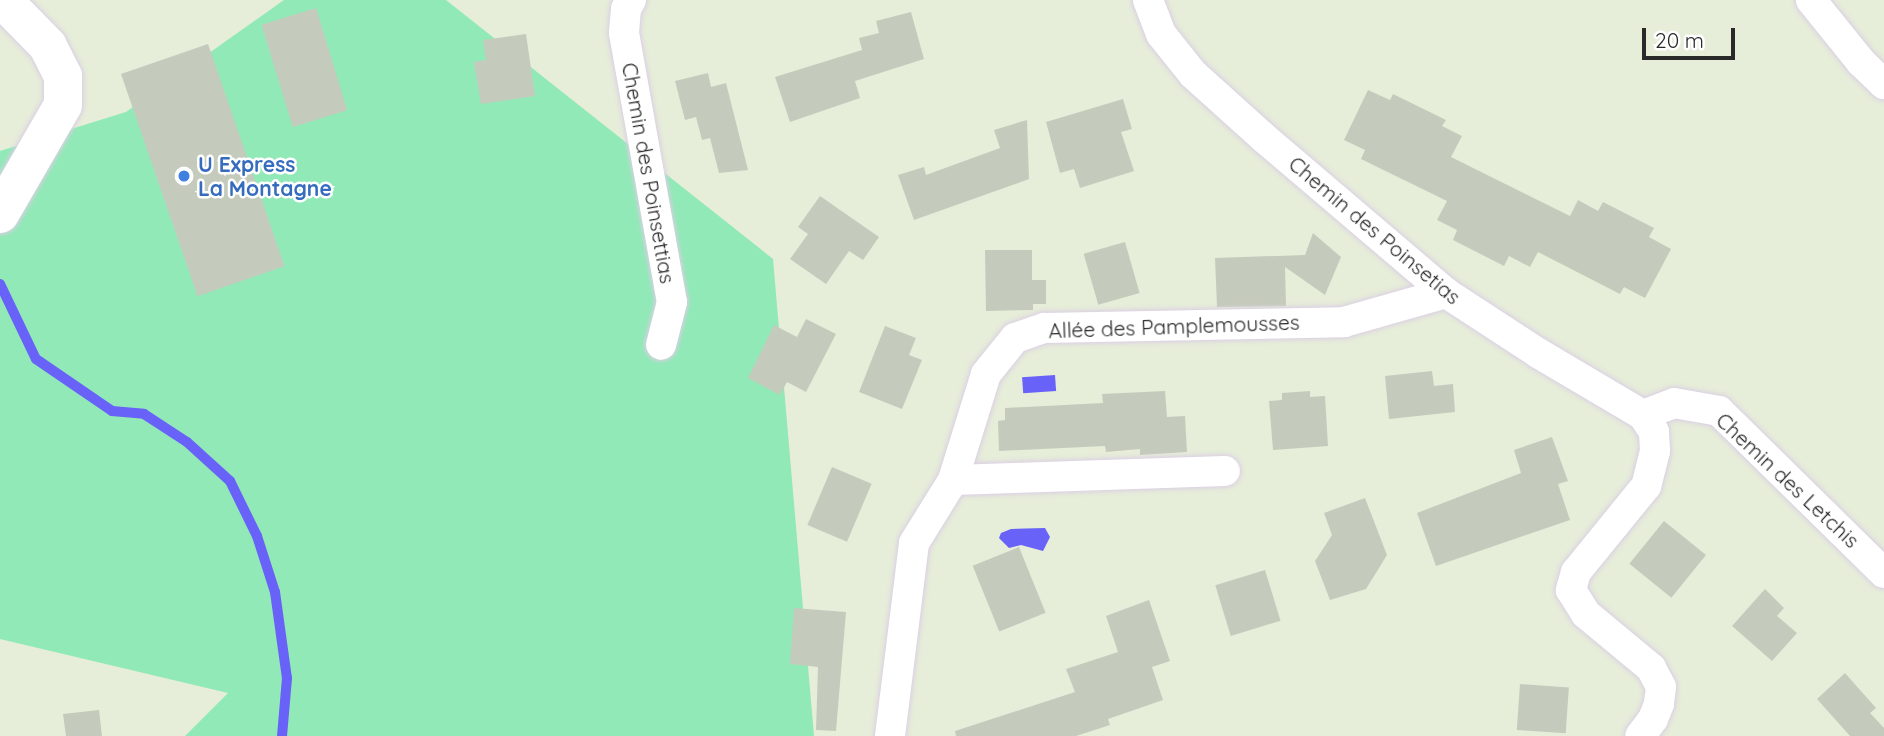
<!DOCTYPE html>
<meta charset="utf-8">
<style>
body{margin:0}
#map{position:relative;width:1884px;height:736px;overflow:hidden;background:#e6edd9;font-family:Quicksand,sans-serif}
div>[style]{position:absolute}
.green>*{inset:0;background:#91e9b7}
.water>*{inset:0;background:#6862f9;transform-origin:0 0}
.stream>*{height:10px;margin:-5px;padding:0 5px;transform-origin:5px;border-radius:5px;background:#6862f9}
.building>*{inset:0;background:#c5cbbc;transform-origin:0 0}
.roads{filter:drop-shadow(0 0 2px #dbcfe4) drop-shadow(0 0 2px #dbcfe4)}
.street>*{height:30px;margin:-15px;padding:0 15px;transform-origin:15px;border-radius:15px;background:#fff}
.secondary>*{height:38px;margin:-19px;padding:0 19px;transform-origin:19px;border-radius:19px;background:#fff}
.dots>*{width:19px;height:19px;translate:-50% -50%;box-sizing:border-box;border:4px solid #fff;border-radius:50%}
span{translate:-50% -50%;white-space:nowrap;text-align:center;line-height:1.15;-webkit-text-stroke:5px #fff;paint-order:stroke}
.shop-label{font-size:21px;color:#366cbe;font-weight:700}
.left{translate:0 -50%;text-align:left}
.street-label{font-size:21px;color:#292929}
.scale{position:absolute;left:1642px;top:28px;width:93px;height:32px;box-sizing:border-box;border:4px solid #292929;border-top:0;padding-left:9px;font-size:21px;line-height:24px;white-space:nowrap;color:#292929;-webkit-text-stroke:5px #fff;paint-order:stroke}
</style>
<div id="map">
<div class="green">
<div style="clip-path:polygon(284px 0,446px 0,773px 259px,814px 736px,185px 736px,228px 693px,0 639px,0 151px,126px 112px)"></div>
</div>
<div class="water">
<div style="left:1055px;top:375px;width:16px;height:33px;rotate:86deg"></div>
<div style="clip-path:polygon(1045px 528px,1050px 537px,1043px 551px,1021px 545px,1009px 548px,999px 538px,1001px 533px,1011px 529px)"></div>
</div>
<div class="stream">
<div style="left:0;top:284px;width:83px;rotate:64.4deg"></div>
<div style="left:36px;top:359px;width:92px;rotate:34.4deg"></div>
<div style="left:112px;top:411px;width:32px;rotate:5deg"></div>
<div style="left:144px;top:414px;width:51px;rotate:33.1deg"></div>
<div style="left:187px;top:442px;width:58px;rotate:42.2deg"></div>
<div style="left:230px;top:481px;width:61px;rotate:63.9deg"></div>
<div style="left:257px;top:536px;width:59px;rotate:72.2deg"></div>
<div style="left:275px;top:592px;width:87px;rotate:82.1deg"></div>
<div style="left:287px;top:678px;width:58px;rotate:94.9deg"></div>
</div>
<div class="building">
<div style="left:316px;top:8px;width:107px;height:57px;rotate:73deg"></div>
<div style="clip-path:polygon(911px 12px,924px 59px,855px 81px,860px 98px,790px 122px,775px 77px,862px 50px,859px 38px,879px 33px,876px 21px)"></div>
<div style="clip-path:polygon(526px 34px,535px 96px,481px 104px,474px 62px,486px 60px,483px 40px)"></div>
<div style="left:208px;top:44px;width:235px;height:92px;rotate:71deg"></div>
<div style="clip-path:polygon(708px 73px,711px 87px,726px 83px,748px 170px,719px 173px,710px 138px,702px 140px,696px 117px,685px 120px,675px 81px)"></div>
<div style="clip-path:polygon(1368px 90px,1390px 100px,1393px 94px,1446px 120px,1442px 126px,1462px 136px,1451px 157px,1570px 216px,1578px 200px,1598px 211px,1603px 202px,1654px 228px,1649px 237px,1671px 249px,1645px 298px,1624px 287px,1620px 294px,1538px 252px,1530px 267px,1509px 256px,1504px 266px,1453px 240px,1457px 230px,1437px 220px,1447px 201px,1361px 159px,1365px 150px,1344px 140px)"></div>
<div style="clip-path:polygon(1123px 99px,1132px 129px,1121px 132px,1134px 171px,1080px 188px,1074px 169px,1060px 173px,1046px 122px)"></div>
<div style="clip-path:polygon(1027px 120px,1029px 179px,914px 220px,898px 175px,924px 167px,926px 175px,1000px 148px,994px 130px)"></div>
<div style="clip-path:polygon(820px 196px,879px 237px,863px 260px,849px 251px,826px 284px,790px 259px,808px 234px,798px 227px)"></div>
<div style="clip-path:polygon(1313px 233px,1341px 257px,1325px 295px,1285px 267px,1286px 306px,1217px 307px,1215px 258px,1305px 255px)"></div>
<div style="left:1125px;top:242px;width:53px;height:43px;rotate:74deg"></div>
<div style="clip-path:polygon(985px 250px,1032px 250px,1032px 280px,1046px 280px,1046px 304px,1033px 304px,1033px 310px,986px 311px)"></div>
<div style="clip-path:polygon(806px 319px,836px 334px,806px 392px,787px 382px,780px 395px,748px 378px,774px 325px,797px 337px)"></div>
<div style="clip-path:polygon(885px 326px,916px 338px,909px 355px,922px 360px,902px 409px,859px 392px)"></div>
<div style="clip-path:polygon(1432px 371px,1434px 386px,1453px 384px,1455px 412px,1389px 419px,1385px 376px)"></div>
<div style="clip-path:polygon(1165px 391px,1167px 417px,1185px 416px,1187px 452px,1140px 455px,1140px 449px,1106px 452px,1105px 446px,999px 451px,998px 421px,1005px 420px,1005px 408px,1103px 403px,1102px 394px)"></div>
<div style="clip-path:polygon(1310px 391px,1310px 397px,1325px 396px,1328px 446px,1273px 450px,1269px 401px,1282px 400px,1282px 393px)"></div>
<div style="clip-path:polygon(1552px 437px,1568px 481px,1558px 484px,1570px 520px,1436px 566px,1417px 513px,1521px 473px,1514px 450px)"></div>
<div style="left:832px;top:467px;width:43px;height:63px;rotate:23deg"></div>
<div style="clip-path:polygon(1365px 498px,1387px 555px,1366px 589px,1330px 600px,1315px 561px,1332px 535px,1324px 513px)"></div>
<div style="left:1664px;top:521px;width:54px;height:55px;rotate:39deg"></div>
<div style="left:1019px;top:547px;width:71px;height:50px;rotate:68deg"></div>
<div style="left:1265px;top:570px;width:53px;height:52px;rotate:73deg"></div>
<div style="clip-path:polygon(1765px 589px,1784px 608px,1777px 616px,1797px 633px,1772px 661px,1732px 626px)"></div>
<div style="clip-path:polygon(1149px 600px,1170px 661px,1152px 667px,1163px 700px,1108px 719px,1110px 725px,1076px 736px,956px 736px,955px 731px,1075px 692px,1066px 669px,1118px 652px,1106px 616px)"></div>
<div style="clip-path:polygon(794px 608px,846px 612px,836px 731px,816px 730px,818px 667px,790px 664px)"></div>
<div style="clip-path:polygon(1845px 673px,1876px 708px,1870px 713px,1884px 728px,1884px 736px,1850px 736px,1817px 699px)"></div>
<div style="left:1520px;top:684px;width:49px;height:46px;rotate:4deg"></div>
<div style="clip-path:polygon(99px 710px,102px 736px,66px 736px,63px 714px)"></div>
</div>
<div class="roads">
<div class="street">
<div style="left:631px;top:0;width:10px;rotate:119deg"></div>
<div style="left:626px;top:9px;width:24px;rotate:95deg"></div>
<div style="left:624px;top:33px;width:273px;rotate:79.9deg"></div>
<div style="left:672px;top:302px;width:44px;rotate:104.3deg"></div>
<div style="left:1148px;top:0;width:36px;rotate:69deg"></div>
<div style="left:1161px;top:34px;width:51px;rotate:51.3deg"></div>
<div style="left:1193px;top:74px;width:96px;rotate:42deg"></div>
<div style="left:1264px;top:138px;width:239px;rotate:40.4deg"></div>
<div style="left:1446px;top:293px;width:110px;rotate:33.1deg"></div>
<div style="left:1538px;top:353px;width:122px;rotate:30.6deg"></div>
<div style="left:1643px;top:415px;width:20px;rotate:57deg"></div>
<div style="left:1654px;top:432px;width:19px;rotate:87deg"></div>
<div style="left:1655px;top:451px;width:36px;rotate:104deg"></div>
<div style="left:1646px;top:486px;width:111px;rotate:129.1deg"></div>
<div style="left:1576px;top:572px;width:19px;rotate:106deg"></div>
<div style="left:1571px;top:590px;width:28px;rotate:58deg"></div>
<div style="left:1586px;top:614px;width:85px;rotate:39.7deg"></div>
<div style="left:1651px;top:668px;width:21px;rotate:62deg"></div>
<div style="left:1661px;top:687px;width:17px;rotate:97deg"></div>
<div style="left:1659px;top:704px;width:16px;rotate:112deg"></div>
<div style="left:1653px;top:719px;width:21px;rotate:127deg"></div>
<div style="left:1811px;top:0;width:80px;rotate:51.1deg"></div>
<div style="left:1861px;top:62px;width:32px;rotate:44deg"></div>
<div style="left:1643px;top:415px;width:33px;rotate:-21deg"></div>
<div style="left:1674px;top:403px;width:46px;rotate:10.1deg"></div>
<div style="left:1719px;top:411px;width:231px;rotate:44.5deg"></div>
<div style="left:953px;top:480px;width:272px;rotate:-1.9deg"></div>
<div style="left:890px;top:736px;width:194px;rotate:-82.9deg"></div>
<div style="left:914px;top:543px;width:74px;rotate:-58.2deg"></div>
<div style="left:953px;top:480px;width:111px;rotate:-72.7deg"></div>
<div style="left:986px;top:374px;width:46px;rotate:-51.1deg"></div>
<div style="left:1015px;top:338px;width:31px;rotate:-19deg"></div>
<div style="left:1044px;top:328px;width:300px;rotate:-1.1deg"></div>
<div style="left:1344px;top:322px;width:106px;rotate:-15.9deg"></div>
</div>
<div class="secondary">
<div style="left:0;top:214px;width:126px;rotate:-60deg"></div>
<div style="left:63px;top:105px;width:29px;rotate:-90deg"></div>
<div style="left:63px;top:76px;width:34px;rotate:-117deg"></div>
<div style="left:48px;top:46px;width:64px;rotate:-134.4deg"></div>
</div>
</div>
<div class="dots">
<div style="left:184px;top:176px;background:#3f7fe0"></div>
</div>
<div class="shop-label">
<span class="left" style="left:198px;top:176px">U Express<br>La Montagne</span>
</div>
<div class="street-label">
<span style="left:649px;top:173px;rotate:80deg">Chemin des Poinsettias</span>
<span style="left:1375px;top:230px;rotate:40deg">Chemin des Poinsetias</span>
<span style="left:1174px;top:326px;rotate:-2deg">Allée des Pamplemousses</span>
<span style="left:1788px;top:480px;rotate:43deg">Chemin des Letchis</span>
</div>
<div class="scale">20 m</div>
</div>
